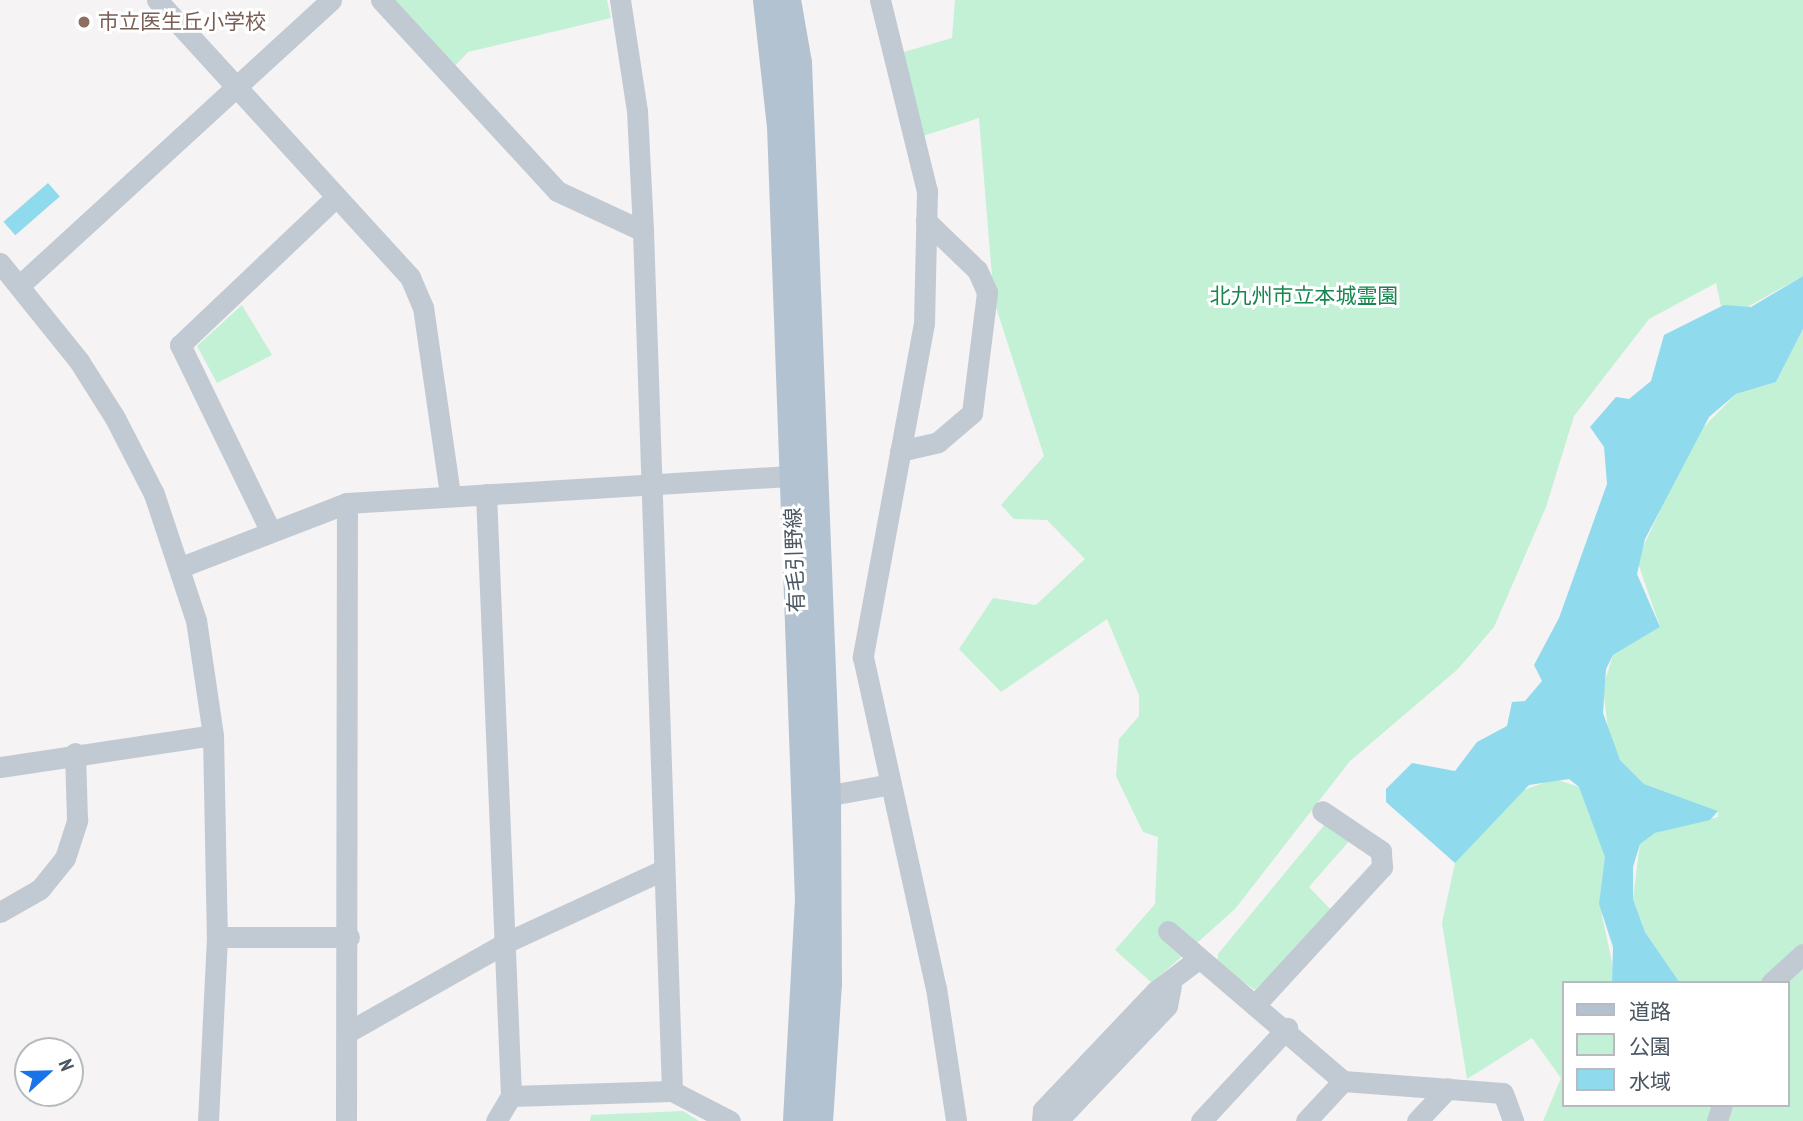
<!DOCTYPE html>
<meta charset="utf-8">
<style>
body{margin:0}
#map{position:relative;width:1803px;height:1121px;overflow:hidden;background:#f5f3f3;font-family:"PT Sans Narrow","Noto Sans JP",sans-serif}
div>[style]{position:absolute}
.green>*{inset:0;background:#c3f1d5}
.water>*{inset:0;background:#90daee;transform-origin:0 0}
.minor>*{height:21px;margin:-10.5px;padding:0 10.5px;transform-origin:10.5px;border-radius:10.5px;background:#c1cad2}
.major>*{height:26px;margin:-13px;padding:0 13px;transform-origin:13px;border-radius:13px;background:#b3c2d1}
.dots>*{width:19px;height:19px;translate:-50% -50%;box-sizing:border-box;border:4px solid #fff;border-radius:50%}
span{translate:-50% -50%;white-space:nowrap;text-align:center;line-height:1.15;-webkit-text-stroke:6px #fff;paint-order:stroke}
.education-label{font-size:21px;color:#785e54}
.left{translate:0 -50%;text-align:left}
.park-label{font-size:21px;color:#17864f}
.street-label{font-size:21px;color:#4a5661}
.legend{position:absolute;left:1562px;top:981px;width:228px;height:126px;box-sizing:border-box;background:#fff;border:2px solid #b7bbc0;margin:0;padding:9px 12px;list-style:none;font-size:21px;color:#4a5661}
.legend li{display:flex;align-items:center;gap:14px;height:35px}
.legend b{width:35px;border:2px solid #b7bbc0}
.north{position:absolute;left:14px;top:1037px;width:70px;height:70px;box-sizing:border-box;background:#fff;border:2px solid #b7bbc0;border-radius:50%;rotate:68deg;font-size:19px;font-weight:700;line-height:28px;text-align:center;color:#4a5661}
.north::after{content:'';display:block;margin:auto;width:24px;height:32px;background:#1a73e8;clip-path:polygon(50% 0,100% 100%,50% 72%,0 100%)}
</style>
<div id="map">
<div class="green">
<div style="clip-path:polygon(388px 0,607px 0,611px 18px,468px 52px,452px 69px)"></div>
<div style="clip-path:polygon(955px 0,1803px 0,1803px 276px,1742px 310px,1725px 306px,1722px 311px,1716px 283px,1649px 319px,1574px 416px,1546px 507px,1494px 627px,1458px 669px,1350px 761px,1235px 909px,1152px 983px,1115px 950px,1155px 904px,1158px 837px,1143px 832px,1116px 776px,1119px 739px,1139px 716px,1139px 695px,1107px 619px,1001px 692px,959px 649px,993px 598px,1036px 605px,1085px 559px,1047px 520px,1014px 519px,1001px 505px,1044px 456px,994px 301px,979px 118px,920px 137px,897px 54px,952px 38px)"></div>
<div style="clip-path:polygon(242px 305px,272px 355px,217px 383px,197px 346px)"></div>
<div style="clip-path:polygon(1803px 329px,1803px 1121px,1543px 1121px,1561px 1078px,1532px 1038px,1467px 1079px,1442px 923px,1455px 863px,1518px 792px,1555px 779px,1579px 787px,1596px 819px,1605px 857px,1602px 916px,1613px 967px,1612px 983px,1563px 983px,1563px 1105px,1787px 1105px,1787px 983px,1680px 983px,1645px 932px,1633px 899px,1640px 843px,1655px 833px,1718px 817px,1718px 811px,1644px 784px,1620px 760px,1609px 738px,1603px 687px,1613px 655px,1660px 627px,1637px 560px,1694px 437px,1736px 394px,1776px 382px)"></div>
<div style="clip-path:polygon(1326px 823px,1350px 840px,1309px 887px,1334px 913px,1255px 990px,1217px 963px,1218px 954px)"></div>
<div style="clip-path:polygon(683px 1111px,699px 1121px,590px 1121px,591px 1115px)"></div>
</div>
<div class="water">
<div style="left:48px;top:183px;width:18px;height:59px;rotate:49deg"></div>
<div style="clip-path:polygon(1803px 276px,1803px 329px,1776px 382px,1736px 394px,1709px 417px,1645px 539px,1637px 574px,1660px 627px,1613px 655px,1606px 669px,1603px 713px,1620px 760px,1644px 784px,1718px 811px,1710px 820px,1655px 833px,1640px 844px,1633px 867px,1633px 899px,1645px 932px,1680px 983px,1612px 983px,1613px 947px,1599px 904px,1605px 857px,1579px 787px,1569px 779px,1529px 785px,1455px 863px,1386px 802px,1386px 789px,1412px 763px,1455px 771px,1477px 742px,1507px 726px,1512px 702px,1525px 701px,1542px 681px,1534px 665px,1559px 618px,1607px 484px,1604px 447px,1590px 427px,1616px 397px,1629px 399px,1651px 381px,1664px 335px,1724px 305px,1751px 307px)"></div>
</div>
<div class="minor">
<div style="left:157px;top:0;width:375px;rotate:47.6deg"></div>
<div style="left:410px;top:277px;width:33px;rotate:67deg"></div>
<div style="left:423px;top:307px;width:189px;rotate:81.8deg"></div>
<div style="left:381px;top:0;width:260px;rotate:47.3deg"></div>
<div style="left:557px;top:191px;width:95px;rotate:24.9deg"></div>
<div style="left:620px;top:0;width:112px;rotate:81.3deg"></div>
<div style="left:637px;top:111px;width:120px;rotate:87.1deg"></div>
<div style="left:643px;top:231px;width:860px;rotate:88.07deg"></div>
<div style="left:880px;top:0;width:197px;rotate:76.2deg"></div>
<div style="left:927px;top:191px;width:132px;rotate:91.3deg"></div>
<div style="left:924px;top:323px;width:340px;rotate:100.4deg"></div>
<div style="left:863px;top:657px;width:339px;rotate:77.6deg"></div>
<div style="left:936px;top:988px;width:134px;rotate:81.4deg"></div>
<div style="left:0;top:263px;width:126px;rotate:51.1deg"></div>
<div style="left:79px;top:361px;width:67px;rotate:57.7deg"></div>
<div style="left:115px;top:418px;width:85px;rotate:62.8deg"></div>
<div style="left:154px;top:494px;width:133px;rotate:71.6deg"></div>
<div style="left:196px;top:620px;width:116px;rotate:81.6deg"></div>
<div style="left:213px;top:735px;width:202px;rotate:88.9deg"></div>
<div style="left:217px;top:937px;width:184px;rotate:92.8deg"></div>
<div style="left:20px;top:285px;width:422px;rotate:-42.5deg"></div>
<div style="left:900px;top:451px;width:39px;rotate:-13deg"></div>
<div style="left:938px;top:442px;width:45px;rotate:-40.5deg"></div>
<div style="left:972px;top:413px;width:122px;rotate:-82.9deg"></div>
<div style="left:987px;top:292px;width:24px;rotate:-114deg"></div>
<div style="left:977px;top:270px;width:71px;rotate:-136.1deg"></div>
<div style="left:486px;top:494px;width:603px;rotate:87.62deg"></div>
<div style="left:511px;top:1096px;width:29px;rotate:121deg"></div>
<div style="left:270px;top:530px;width:206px;rotate:-115.9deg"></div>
<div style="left:180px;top:345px;width:215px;rotate:-43.5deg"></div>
<div style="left:181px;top:567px;width:178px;rotate:-21.1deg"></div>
<div style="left:347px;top:503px;width:460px;rotate:-3.5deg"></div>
<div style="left:0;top:767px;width:215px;rotate:-8.5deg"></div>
<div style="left:814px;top:798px;width:78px;rotate:-10.3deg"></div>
<div style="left:0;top:912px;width:46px;rotate:-29.9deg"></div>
<div style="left:40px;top:889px;width:40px;rotate:-51deg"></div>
<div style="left:65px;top:858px;width:40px;rotate:-72deg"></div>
<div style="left:77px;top:820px;width:67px;rotate:-91.7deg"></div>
<div style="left:1168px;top:931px;width:230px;rotate:40.6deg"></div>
<div style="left:1343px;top:1081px;width:160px;rotate:4.3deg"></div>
<div style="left:1503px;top:1093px;width:30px;rotate:70deg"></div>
<div style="left:217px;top:937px;width:132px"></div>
<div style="left:1771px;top:983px;width:43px;rotate:-42.2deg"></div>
<div style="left:1255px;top:1005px;width:188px;rotate:-47.4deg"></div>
<div style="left:1382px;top:867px;width:16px;rotate:-94deg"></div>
<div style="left:1381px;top:851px;width:71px;rotate:-145.9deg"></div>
<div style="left:348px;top:1032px;width:180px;rotate:-29.5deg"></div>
<div style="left:505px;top:943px;width:174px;rotate:-24.8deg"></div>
<div style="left:511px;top:1096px;width:161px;rotate:-1.8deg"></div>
<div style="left:672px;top:1091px;width:65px;rotate:27.3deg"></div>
<div style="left:346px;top:1121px;width:618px;rotate:-89.91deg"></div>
<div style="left:1042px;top:1121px;width:11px;rotate:-85deg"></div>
<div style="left:1043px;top:1110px;width:164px;rotate:-46.5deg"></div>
<div style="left:1156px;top:991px;width:51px;rotate:-37.1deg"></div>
<div style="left:1057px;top:1121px;width:159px;rotate:-46.3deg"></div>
<div style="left:1167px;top:1006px;width:20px;rotate:-79deg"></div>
<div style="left:1201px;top:1121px;width:127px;rotate:-47.2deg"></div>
<div style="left:1306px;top:1121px;width:54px;rotate:-47.2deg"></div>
<div style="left:1417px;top:1121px;width:45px;rotate:-46.8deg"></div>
<div style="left:1717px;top:1121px;width:17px;rotate:-73deg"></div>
</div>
<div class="major">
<div style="left:766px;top:0;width:127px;rotate:83.7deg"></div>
<div style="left:780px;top:126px;width:774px;rotate:87.93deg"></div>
<div style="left:808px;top:899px;width:222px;rotate:93.1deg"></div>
<div style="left:788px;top:0;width:64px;rotate:80.1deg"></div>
<div style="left:799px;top:63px;width:735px;rotate:87.74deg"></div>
<div style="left:828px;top:797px;width:186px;rotate:89.7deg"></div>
<div style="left:829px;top:983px;width:138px;rotate:93.7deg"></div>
</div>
<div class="dots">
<div style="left:84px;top:22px;background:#8d6e63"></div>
</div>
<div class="education-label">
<span class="left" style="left:98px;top:22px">市立医生丘小学校</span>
</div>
<div class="park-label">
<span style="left:1304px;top:296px">北九州市立本城霊園</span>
</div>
<div class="street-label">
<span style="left:795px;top:560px;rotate:-92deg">有毛引野線</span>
</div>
<ul class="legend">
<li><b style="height:9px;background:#b3c2d1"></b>道路</li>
<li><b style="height:19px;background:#c3f1d5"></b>公園</li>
<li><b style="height:19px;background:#90daee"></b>水域</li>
</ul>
<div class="north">N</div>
</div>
